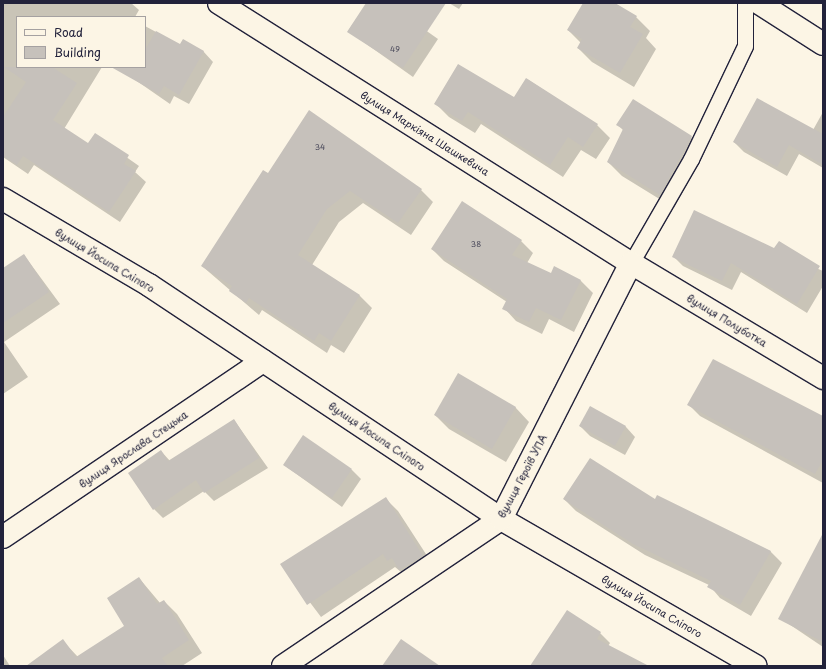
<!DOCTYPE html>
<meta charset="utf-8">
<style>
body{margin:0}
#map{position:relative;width:826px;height:669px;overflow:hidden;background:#fcf5e5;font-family:"Playpen Sans",sans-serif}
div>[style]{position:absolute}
.shadow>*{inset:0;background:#0003}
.building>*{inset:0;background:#c6c1bb}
.roads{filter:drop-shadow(1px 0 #22223b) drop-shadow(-1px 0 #22223b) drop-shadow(0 1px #22223b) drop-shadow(0 -1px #22223b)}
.lane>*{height:15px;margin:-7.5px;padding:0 7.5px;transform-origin:7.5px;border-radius:7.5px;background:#fcf5e5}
.street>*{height:22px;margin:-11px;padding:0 11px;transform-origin:11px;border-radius:11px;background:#fcf5e5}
span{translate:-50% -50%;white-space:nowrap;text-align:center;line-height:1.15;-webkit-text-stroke:4px #fcf5e5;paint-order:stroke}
.number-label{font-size:8px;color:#4b4a5b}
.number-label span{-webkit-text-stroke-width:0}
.street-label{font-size:10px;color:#22223b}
.frame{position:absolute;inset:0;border:4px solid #22223b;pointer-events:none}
.legend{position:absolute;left:16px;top:16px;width:130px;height:52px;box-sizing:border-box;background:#fcf5e5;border:1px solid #a5a1a1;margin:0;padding:5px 7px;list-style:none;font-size:12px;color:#22223b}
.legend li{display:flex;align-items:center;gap:8px;height:20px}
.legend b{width:20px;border:1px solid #a5a1a1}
</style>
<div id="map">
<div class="shadow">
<i style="clip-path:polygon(3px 3px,131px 3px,139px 10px,135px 17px,17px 17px,17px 67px,102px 67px,64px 129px,89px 145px,95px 135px,139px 166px,135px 172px,146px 182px,120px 222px,34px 165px,28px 174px,3px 157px)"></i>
<i style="clip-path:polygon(367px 3px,387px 3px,438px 39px,413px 77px,348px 31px)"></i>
<i style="clip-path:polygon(449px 3px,463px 3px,459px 9px)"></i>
<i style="clip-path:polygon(584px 3px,613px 3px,636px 17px,650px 31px,646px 38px,656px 49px,634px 87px,592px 62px,578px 48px,581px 43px,568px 30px)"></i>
<i style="clip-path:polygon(145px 26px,180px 45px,203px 51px,213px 62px,189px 104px,174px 96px,170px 104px,131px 77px,137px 67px,145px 67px)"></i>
<i style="clip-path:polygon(527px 79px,597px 125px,610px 138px,596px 159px,581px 150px,563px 177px,481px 124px,475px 133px,449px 117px,436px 104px,514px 98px)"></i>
<i style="clip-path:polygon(823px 112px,823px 168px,799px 154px,787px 176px,744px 152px,734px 142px,813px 130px)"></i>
<i style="clip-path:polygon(618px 125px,691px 137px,705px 151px,674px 208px,622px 176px,608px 162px,624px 131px)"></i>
<i style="clip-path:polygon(269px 174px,421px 190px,433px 202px,411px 235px,363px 203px,339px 222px,312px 265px,360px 296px,372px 308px,344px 353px,331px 345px,327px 353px,262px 310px,259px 315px,202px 266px)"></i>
<i style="clip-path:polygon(521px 241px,533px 253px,527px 263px,551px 275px,554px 268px,581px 281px,593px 293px,574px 332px,549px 319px,542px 334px,516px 321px,504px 308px,507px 302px,444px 261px,432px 249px)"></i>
<i style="clip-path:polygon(775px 250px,823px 271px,823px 286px,807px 313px,741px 272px,732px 290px,683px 266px,673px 256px)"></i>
<i style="clip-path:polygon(24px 255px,60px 304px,4px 342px,28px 377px,3px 394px,3px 269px)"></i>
<i style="clip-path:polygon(689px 405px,823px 417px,823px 483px,700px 416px)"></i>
<i style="clip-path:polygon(515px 407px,529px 422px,506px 462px,449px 429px,435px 415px)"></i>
<i style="clip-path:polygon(590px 407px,626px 427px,635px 437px,625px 455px,590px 436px,580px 426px)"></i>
<i style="clip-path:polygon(234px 420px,268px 468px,214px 501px,204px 491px,163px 518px,154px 509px,161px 451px,170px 461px)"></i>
<i style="clip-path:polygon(284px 465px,352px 470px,361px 479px,342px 507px)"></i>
<i style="clip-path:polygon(386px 499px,398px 511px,435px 568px,413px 582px,395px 567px,321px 617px,281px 564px)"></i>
<i style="clip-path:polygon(564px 499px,655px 500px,770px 551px,782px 563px,751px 616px,720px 598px,709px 585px,645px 555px,576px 511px)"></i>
<i style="clip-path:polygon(823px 574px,823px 647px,780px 618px)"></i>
<i style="clip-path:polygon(139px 578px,160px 603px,164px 601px,177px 614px,202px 653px,182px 666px,51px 666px,63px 641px,78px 657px,126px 626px)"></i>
<i style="clip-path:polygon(600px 633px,610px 643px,595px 666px,539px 666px)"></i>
<i style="clip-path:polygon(3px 655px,10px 666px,3px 666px)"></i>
</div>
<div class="building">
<i style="clip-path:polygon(366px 3px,446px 3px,403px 68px,347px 32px)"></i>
<i style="clip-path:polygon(583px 3px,615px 3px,637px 16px,630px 27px,643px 34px,620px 73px,577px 48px,582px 39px,567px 30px)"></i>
<i style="clip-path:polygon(156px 31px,180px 44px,183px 39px,204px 51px,179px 95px,164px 86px,159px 94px,111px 67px,145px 67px,145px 50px)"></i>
<i style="clip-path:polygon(458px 64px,514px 97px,526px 78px,598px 124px,583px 147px,568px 137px,550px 165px,468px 112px,462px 121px,434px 104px)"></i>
<i style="clip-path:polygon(4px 67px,52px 67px,77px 83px,53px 120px,88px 143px,95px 133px,129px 155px,124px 164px,136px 171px,109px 212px,23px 156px,17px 165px,3px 156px,3px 117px,26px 82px)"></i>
<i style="clip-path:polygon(757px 98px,823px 134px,823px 165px,789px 145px,777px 167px,733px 142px)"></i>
<i style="clip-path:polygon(633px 99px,692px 136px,660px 195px,607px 162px,623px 129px,616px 125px)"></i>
<i style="clip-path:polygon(309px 110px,422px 189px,398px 223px,350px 191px,327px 209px,298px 255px,360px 295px,331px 341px,319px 333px,314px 341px,249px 298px,246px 303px,229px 291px,232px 286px,201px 266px,263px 170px,268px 173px)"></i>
<i style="clip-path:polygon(462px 201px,522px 240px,512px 255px,551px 273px,554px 266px,581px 280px,561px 320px,536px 308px,529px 322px,502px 309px,507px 299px,431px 249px)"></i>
<i style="clip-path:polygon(694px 210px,774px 248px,779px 241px,820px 266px,797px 304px,731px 263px,722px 281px,672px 257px)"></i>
<i style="clip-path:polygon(24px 254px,49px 292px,3px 323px,3px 268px)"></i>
<i style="clip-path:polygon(713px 359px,823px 416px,823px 460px,815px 474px,687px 405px)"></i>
<i style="clip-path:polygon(458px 373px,516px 407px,492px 449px,434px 415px)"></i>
<i style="clip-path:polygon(590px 406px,626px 426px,615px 446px,579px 426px)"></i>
<i style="clip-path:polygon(234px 419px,259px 458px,204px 493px,196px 480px,153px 510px,128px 473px,161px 450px,168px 461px)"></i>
<i style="clip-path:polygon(303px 435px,352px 469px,332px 498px,283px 465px)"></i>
<i style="clip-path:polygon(590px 458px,655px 499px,657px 495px,771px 551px,740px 605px,707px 587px,711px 581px,633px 544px,563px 499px)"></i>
<i style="clip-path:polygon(386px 497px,423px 556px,399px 570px,392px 558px,387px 561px,383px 554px,307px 605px,280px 564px)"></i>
<i style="clip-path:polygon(823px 533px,823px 642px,778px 619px)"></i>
<i style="clip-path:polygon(139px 577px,157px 604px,164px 600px,189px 640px,162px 658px,168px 666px,26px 666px,63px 639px,76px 657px,124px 626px,107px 598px)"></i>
<i style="clip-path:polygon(567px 610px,601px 632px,597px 639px,649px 666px,530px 666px)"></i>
<i style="clip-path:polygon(401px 639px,440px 666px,382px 666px)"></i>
</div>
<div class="roads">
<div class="lane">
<i style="left:631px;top:263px;width:120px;rotate:-60deg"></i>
<i style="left:691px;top:159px;width:125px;rotate:-64.5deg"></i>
<i style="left:745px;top:46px;width:43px;rotate:-90deg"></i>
</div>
<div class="street">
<i style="left:219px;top:3px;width:487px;rotate:32.3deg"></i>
<i style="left:631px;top:263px;width:224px;rotate:30.9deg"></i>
<i style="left:759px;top:3px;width:76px;rotate:32.6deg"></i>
<i style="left:3px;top:199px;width:169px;rotate:30.5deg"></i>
<i style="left:149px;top:285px;width:423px;rotate:33.6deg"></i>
<i style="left:501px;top:519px;width:294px;rotate:30deg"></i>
<i style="left:3px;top:537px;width:314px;rotate:-34.1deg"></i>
<i style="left:283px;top:666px;width:263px;rotate:-34deg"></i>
<i style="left:501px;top:519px;width:287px;rotate:-63.1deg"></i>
</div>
</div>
<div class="number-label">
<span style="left:395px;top:50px">49</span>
<span style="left:320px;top:148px">34</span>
<span style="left:476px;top:245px">38</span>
</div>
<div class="street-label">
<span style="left:425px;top:133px;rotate:32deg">вулиця Маркіяна Шашкевича</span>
<span style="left:105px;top:260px;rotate:31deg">вулиця Йосипа Сліпого</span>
<span style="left:727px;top:320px;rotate:31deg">вулиця Полуботка</span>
<span style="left:377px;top:436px;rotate:34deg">вулиця Йосипа Сліпого</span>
<span style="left:133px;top:449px;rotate:-34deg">вулиця Ярослава Стецька</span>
<span style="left:522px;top:476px;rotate:-62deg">вулиця Героїв УПА</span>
<span style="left:652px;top:606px;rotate:30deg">вулиця Йосипа Сліпого</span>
</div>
<div class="frame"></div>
<ul class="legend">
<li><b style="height:5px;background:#fcf5e5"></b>Road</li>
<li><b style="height:11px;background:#c6c1bb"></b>Building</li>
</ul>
</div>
